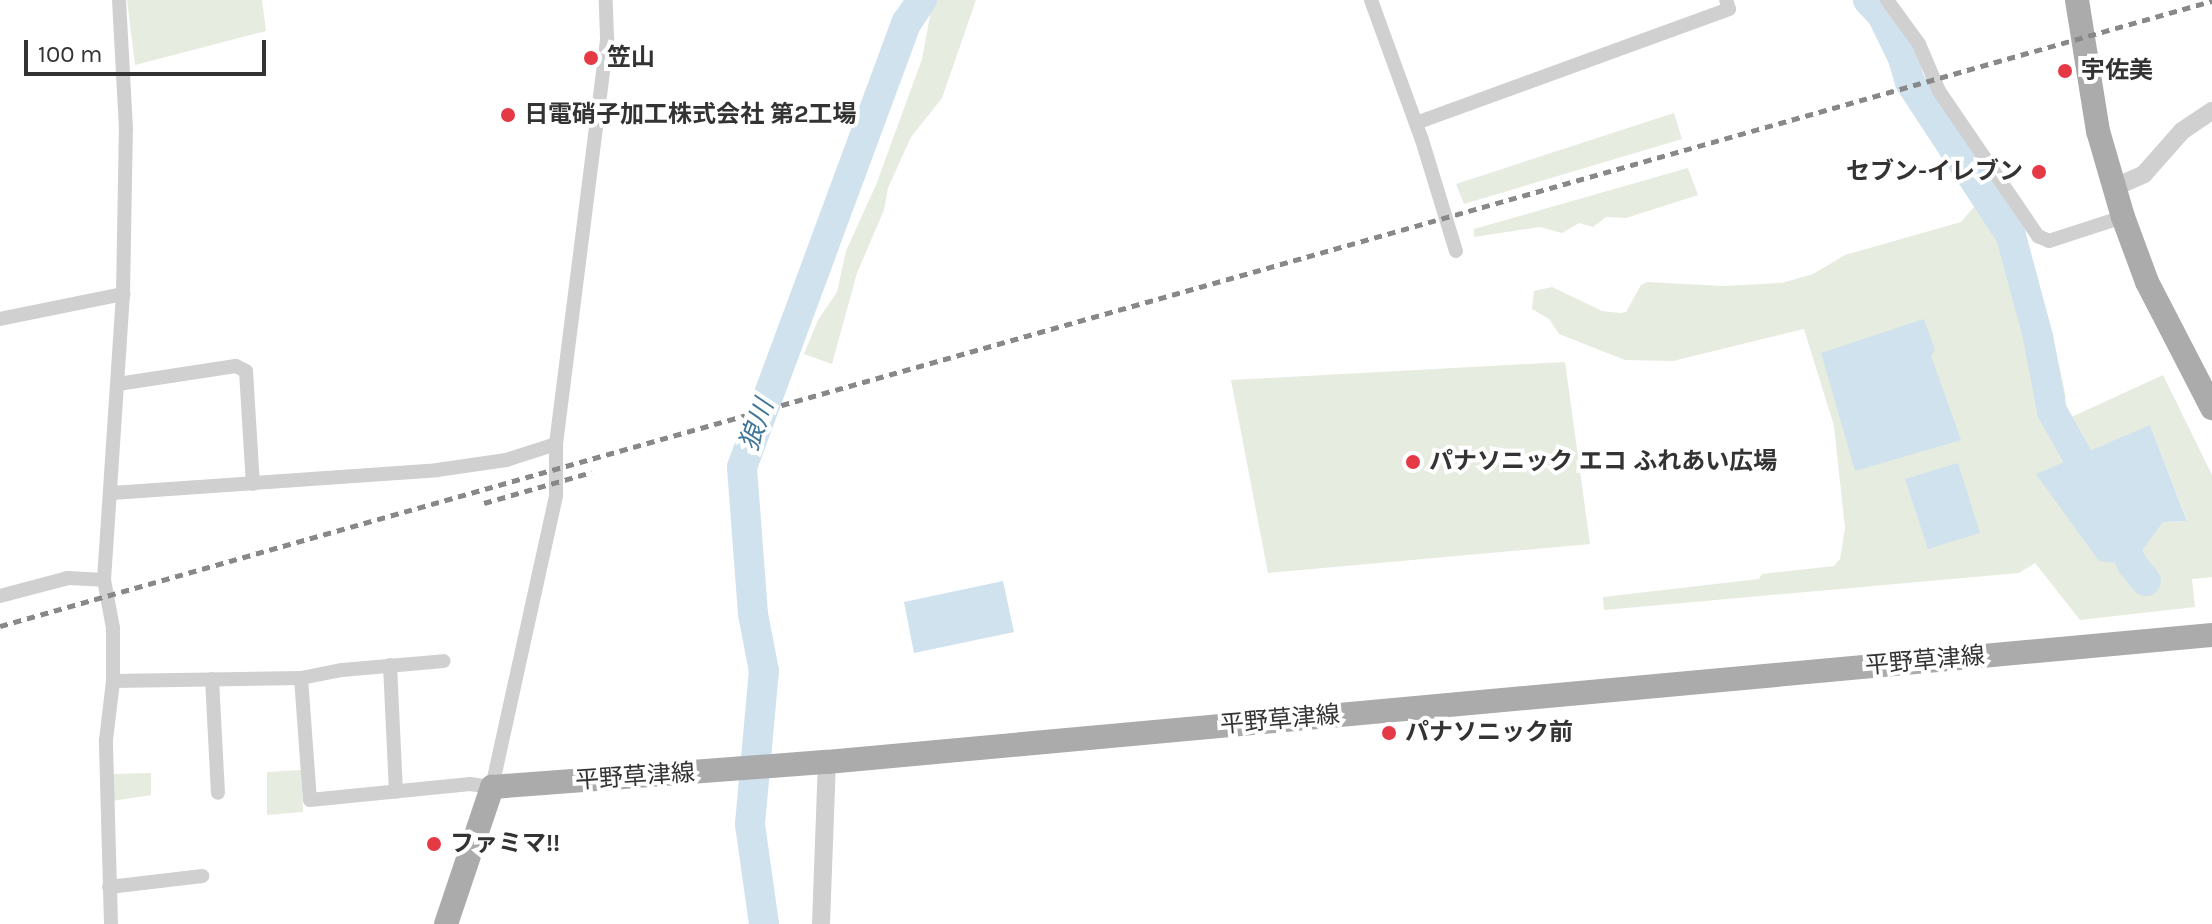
<!DOCTYPE html>
<meta charset="utf-8">
<style>
body{margin:0}
#map{position:relative;width:2212px;height:924px;overflow:hidden;background:#fff;font-family:Karla,"Noto Sans JP",sans-serif}
div>[style]{position:absolute}
.green>*{inset:0;background:#e6ecdf}
.water>*{inset:0;background:#cfe2ee}
.river>*{height:30px;margin:-15px;padding:0 15px;transform-origin:15px;border-radius:15px;background:#cfe2ee}
.minor>*{height:14px;margin:-7px;padding:0 7px;transform-origin:7px;border-radius:7px;background:#d0d0d0}
.tertiary>*{height:18px;margin:-9px;padding:0 9px;transform-origin:9px;border-radius:9px;background:#d0d0d0}
.primary>*{height:24px;margin:-12px;padding:0 12px;transform-origin:12px;border-radius:12px;background:#ababab}
.rail>*{height:5px;margin-top:-2.5px;transform-origin:0;background:repeating-linear-gradient(90deg,#888 0 8px,transparent 0 14px)}
.dots>*{width:22px;height:22px;translate:-50% -50%;box-sizing:border-box;border:4px solid #fff;border-radius:50%}
span{translate:-50% -50%;white-space:nowrap;text-align:center;line-height:1.15;-webkit-text-stroke:8px #fff;paint-order:stroke}
.poi-label{font-size:24px;color:#333;font-weight:700}
.left{translate:0 -50%;text-align:left}
.right{translate:-100% -50%;text-align:right}
.street-label{font-size:24px;color:#333}
.water-label{font-size:26px;color:#3f7597;font-style:italic}
.scale{position:absolute;left:24px;top:40px;width:242px;height:36px;box-sizing:border-box;border:4px solid #333;border-top:0;padding-left:10px;font-size:24px;line-height:28px;white-space:nowrap;color:#333;-webkit-text-stroke:6px #fff;paint-order:stroke}
</style>
<div id="map">
<div class="green">
<i style="clip-path:polygon(127px 0,262px 0,266px 31px,135px 65px)"></i>
<i style="clip-path:polygon(933px 0,976px 0,942px 98px,911px 137px,888px 188px,884px 210px,857px 273px,832px 364px,804px 354px,818px 320px,837px 292px,846px 251px,876px 185px,922px 59px)"></i>
<i style="clip-path:polygon(1674px 113px,1682px 139px,1464px 204px,1456px 184px)"></i>
<i style="clip-path:polygon(1688px 168px,1698px 195px,1626px 218px,1606px 217px,1593px 227px,1579px 223px,1562px 233px,1540px 227px,1474px 237px,1474px 229px)"></i>
<i style="clip-path:polygon(evenodd,1985px 206px,2001px 229px,2034px 341px,2053px 336px,2066px 398px,2056px 405px,2065px 420px,2163px 375px,2212px 475px,2212px 577px,2192px 579px,2195px 607px,2080px 620px,2035px 563px,2019px 573px,1604px 610px,1603px 597px,1759px 579px,1762px 574px,1834px 566px,1840px 559px,1845px 528px,1834px 426px,1804px 329px,1673px 361px,1625px 360px,1559px 334px,1549px 319px,1532px 309px,1534px 291px,1552px 287px,1602px 311px,1620px 313px,1626px 312px,1641px 285px,1647px 282px,1722px 286px,1782px 283px,1813px 274px,1845px 255px,1961px 222px,1974px 207px,1985px 206px,2150px 425px,2187px 520px,2187px 521px,2163px 522px,2150px 425px)"></i>
<i style="clip-path:polygon(1565px 362px,1590px 544px,1268px 573px,1231px 380px)"></i>
<i style="clip-path:polygon(301px 770px,303px 812px,267px 815px,267px 772px)"></i>
<i style="clip-path:polygon(151px 773px,151px 795px,112px 801px,112px 774px)"></i>
</div>
<div class="water">
<i style="clip-path:polygon(1924px 319px,1935px 350px,1931px 356px,1961px 440px,1855px 471px,1821px 353px)"></i>
<i style="clip-path:polygon(2150px 425px,2187px 521px,2163px 522px,2132px 564px,2099px 561px,2036px 474px)"></i>
<i style="clip-path:polygon(1958px 463px,1980px 533px,1928px 549px,1905px 479px)"></i>
<i style="clip-path:polygon(1003px 581px,1014px 632px,914px 653px,904px 602px)"></i>
</div>
<div class="river">
<i style="left:1868px;top:0;width:21px;rotate:47deg"></i>
<i style="left:1882px;top:15px;width:48px;rotate:64deg"></i>
<i style="left:1903px;top:58px;width:25px;rotate:74deg"></i>
<i style="left:1910px;top:82px;width:184px;rotate:56.7deg"></i>
<i style="left:2011px;top:236px;width:105px;rotate:75deg"></i>
<i style="left:2038px;top:337px;width:75px;rotate:79.3deg"></i>
<i style="left:2052px;top:411px;width:119px;rotate:60.9deg"></i>
<i style="left:2110px;top:515px;width:54px;rotate:65.8deg"></i>
<i style="left:2132px;top:564px;width:22px;rotate:51deg"></i>
<i style="left:764px;top:924px;width:101px;rotate:-98deg"></i>
<i style="left:750px;top:824px;width:154px;rotate:-84.8deg"></i>
<i style="left:764px;top:671px;width:58px;rotate:-100.9deg"></i>
<i style="left:753px;top:614px;width:147px;rotate:-94.3deg"></i>
<i style="left:742px;top:467px;width:475px;rotate:-69.7deg"></i>
<i style="left:907px;top:22px;width:27px;rotate:-56deg"></i>
</div>
<div class="minor">
<i style="left:1371px;top:0;width:149px;rotate:70deg"></i>
<i style="left:1422px;top:140px;width:116px;rotate:73deg"></i>
<i style="left:1887px;top:0;width:54px;rotate:54deg"></i>
<i style="left:1919px;top:44px;width:51px;rotate:66.9deg"></i>
<i style="left:1939px;top:91px;width:176px;rotate:55.7deg"></i>
<i style="left:2038px;top:236px;width:12px;rotate:24deg"></i>
<i style="left:2049px;top:241px;width:78px;rotate:-18deg"></i>
<i style="left:1416px;top:123px;width:333px;rotate:-20deg"></i>
<i style="left:1729px;top:9px;width:9px;rotate:-108deg"></i>
<i style="left:0;top:319px;width:126px;rotate:-11.5deg"></i>
<i style="left:118px;top:384px;width:119px;rotate:-8.7deg"></i>
<i style="left:236px;top:366px;width:11px;rotate:27deg"></i>
<i style="left:246px;top:371px;width:113px;rotate:86.5deg"></i>
<i style="left:112px;top:493px;width:326px;rotate:-4deg"></i>
<i style="left:437px;top:470px;width:70px;rotate:-8.2deg"></i>
<i style="left:506px;top:460px;width:52px;rotate:-17.7deg"></i>
<i style="left:0;top:596px;width:70px;rotate:-14.8deg"></i>
<i style="left:68px;top:578px;width:36px;rotate:3deg"></i>
<i style="left:390px;top:665px;width:127px;rotate:87.3deg"></i>
<i style="left:301px;top:678px;width:122px;rotate:85.8deg"></i>
<i style="left:310px;top:800px;width:161px;rotate:-5.7deg"></i>
<i style="left:470px;top:784px;width:22px;rotate:8deg"></i>
<i style="left:492px;top:787px;width:299px;rotate:-77.6deg"></i>
<i style="left:556px;top:495px;width:51px;rotate:-90deg"></i>
<i style="left:556px;top:444px;width:409px;rotate:-82.8deg"></i>
<i style="left:607px;top:38px;width:38px;rotate:-92deg"></i>
<i style="left:212px;top:679px;width:114px;rotate:87deg"></i>
<i style="left:113px;top:681px;width:188px;rotate:-0.9deg"></i>
<i style="left:301px;top:678px;width:42px;rotate:-11deg"></i>
<i style="left:342px;top:670px;width:102px;rotate:-5deg"></i>
<i style="left:109px;top:887px;width:94px;rotate:-6.7deg"></i>
<i style="left:111px;top:924px;width:184px;rotate:-91.6deg"></i>
<i style="left:106px;top:740px;width:59px;rotate:-83.2deg"></i>
<i style="left:113px;top:681px;width:53px;rotate:-90deg"></i>
<i style="left:113px;top:628px;width:49px;rotate:-100.6deg"></i>
<i style="left:104px;top:580px;width:287px;rotate:-86.2deg"></i>
<i style="left:123px;top:294px;width:165px;rotate:-89deg"></i>
<i style="left:126px;top:129px;width:129px;rotate:-93.1deg"></i>
</div>
<div class="tertiary">
<i style="left:2113px;top:188px;width:34px;rotate:-24deg"></i>
<i style="left:2144px;top:174px;width:57px;rotate:-48.5deg"></i>
<i style="left:2182px;top:131px;width:36px;rotate:-34deg"></i>
<i style="left:821px;top:924px;width:162px;rotate:-87.9deg"></i>
</div>
<div class="primary">
<i style="left:2077px;top:0;width:133px;rotate:80.9deg"></i>
<i style="left:2098px;top:131px;width:90px;rotate:73.8deg"></i>
<i style="left:2123px;top:217px;width:69px;rotate:69.7deg"></i>
<i style="left:2147px;top:282px;width:142px;rotate:62.7deg"></i>
<i style="left:446px;top:924px;width:145px;rotate:-71.4deg"></i>
<i style="left:492px;top:787px;width:336px;rotate:-4.3deg"></i>
<i style="left:827px;top:762px;width:1391px;rotate:-5.24deg"></i>
</div>
<div class="rail">
<i style="left:484px;top:503px;width:112px;rotate:-16deg"></i>
<i style="left:0;top:626px;width:2299px;rotate:-15.78deg"></i>
</div>
<div class="dots">
<i style="left:591px;top:58px;background:#e63946"></i>
<i style="left:2065px;top:71px;background:#e63946"></i>
<i style="left:508px;top:115px;background:#e63946"></i>
<i style="left:2039px;top:172px;background:#e63946"></i>
<i style="left:1413px;top:462px;background:#e63946"></i>
<i style="left:1389px;top:733px;background:#e63946"></i>
<i style="left:434px;top:844px;background:#e63946"></i>
</div>
<div class="poi-label">
<span class="left" style="left:607px;top:58px">笠山</span>
<span class="left" style="left:2081px;top:71px">宇佐美</span>
<span class="left" style="left:524px;top:115px">日電硝子加工株式会社 第2工場</span>
<span class="right" style="left:2023px;top:172px">セブン-イレブン</span>
<span class="left" style="left:1429px;top:462px">パナソニック エコ ふれあい広場</span>
<span class="left" style="left:1405px;top:733px">パナソニック前</span>
<span class="left" style="left:450px;top:844px">ファミマ!!</span>
</div>
<div class="street-label">
<span style="left:1925px;top:661px;rotate:-5deg">平野草津線</span>
<span style="left:1280px;top:720px;rotate:-5deg">平野草津線</span>
<span style="left:635px;top:777px;rotate:-4deg">平野草津線</span>
</div>
<div class="water-label">
<span style="left:757px;top:425px;rotate:-70deg">狼川</span>
</div>
<div class="scale">100 m</div>
</div>
